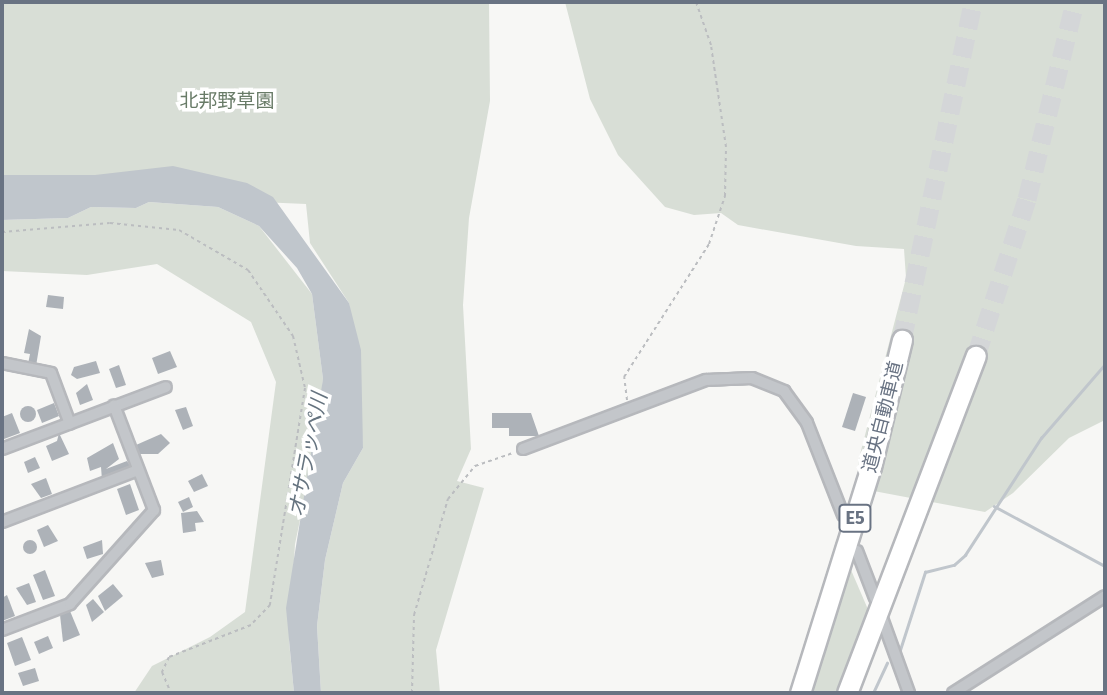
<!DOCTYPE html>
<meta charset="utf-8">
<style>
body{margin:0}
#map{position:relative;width:1107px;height:695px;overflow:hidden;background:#f7f7f5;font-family:"Fira Sans","Noto Sans JP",sans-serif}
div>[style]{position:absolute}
.green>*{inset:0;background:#d8ded6}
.water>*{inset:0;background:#c0c6cc}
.stream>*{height:2.5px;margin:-1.25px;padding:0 1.25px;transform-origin:1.25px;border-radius:1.25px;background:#c0c6cc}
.building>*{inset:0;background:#adb2b8}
.round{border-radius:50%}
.motorway-tunnel>*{height:19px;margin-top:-9.5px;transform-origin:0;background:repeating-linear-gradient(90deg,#d4d6d8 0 19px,transparent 0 29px)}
.path>*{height:2px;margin-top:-1px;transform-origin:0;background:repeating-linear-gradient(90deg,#bbbdc0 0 3.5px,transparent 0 7px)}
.roads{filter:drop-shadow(2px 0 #b6b8bc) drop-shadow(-2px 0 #b6b8bc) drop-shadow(0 2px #b6b8bc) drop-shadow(0 -2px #b6b8bc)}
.minor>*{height:10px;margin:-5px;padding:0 5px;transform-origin:5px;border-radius:5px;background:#c3c6ca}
.motorway>*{height:19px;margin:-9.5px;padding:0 9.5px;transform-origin:9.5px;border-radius:9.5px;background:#fff}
span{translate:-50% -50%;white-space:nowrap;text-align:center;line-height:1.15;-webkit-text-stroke:7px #fff;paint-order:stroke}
.shield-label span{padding:2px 5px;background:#fff;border:2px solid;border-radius:5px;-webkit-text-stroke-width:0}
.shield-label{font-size:18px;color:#697383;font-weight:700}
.park-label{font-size:19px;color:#687b67}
.street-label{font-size:19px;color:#697383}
.water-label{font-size:21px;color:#65737f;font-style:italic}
.frame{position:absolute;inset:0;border:4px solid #697383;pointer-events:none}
</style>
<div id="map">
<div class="green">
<i style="clip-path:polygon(2px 2px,489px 2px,490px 101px,469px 218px,463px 305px,471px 449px,457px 481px,484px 488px,436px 650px,440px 693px,321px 693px,317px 626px,325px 560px,343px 483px,363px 448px,349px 303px,310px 243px,306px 204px,2px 191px)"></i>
<i style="clip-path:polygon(565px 2px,1105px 2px,1105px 420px,1069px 438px,1013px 493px,985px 512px,863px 489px,858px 462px,906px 278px,904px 249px,856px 246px,738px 225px,721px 213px,694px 215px,665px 207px,618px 155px,590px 99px)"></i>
<i style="clip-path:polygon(149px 202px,218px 207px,259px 226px,312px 294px,323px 379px,319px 429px,295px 544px,289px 641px,294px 693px,134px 693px,152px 666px,210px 637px,245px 612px,276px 382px,251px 322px,157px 264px,87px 275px,2px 271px,2px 220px,68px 218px,91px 207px,136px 208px)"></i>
<i style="clip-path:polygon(851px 570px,870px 614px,840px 693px,811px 693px)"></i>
</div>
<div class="water">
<i style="clip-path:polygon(173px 166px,247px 183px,273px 197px,349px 303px,361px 350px,363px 448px,343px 483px,325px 560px,317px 626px,321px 693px,294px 693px,286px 608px,323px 379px,312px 294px,297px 268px,259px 226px,218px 207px,149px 202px,136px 208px,91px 207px,68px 218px,2px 220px,2px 175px,95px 175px)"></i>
</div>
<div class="stream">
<i style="left:994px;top:506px;width:126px;rotate:28.4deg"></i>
<i style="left:900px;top:650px;width:82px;rotate:-72.2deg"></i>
<i style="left:925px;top:572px;width:30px;rotate:-14deg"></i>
<i style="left:954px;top:565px;width:15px;rotate:-42deg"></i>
<i style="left:965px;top:555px;width:140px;rotate:-57deg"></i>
<i style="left:1041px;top:438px;width:98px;rotate:-49.1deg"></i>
<i style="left:873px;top:693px;width:33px;rotate:-65deg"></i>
</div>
<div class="building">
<i style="clip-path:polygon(48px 295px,64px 297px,63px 309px,46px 307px)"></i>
<i style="clip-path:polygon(29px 329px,41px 336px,36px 366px,28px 364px,30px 354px,24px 353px)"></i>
<i style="clip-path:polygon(170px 351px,177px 367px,158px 374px,152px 358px)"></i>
<i style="clip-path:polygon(96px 361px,100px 373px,77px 379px,71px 375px,74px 367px)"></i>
<i style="clip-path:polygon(119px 365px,126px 385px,116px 388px,109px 369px)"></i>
<i style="clip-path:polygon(87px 384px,93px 400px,80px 405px,76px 393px)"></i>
<i style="clip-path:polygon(853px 393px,866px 397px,855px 431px,842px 427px)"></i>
<i style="clip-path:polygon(54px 403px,59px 416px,42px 423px,37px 410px)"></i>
<i class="round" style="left:20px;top:406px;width:16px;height:16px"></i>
<i style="clip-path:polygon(186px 407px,193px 426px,183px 430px,175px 410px)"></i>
<i style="clip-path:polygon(12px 413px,20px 433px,4px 439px,2px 417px)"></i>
<i style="clip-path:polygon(492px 413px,531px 413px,539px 436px,509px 436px,509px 428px,492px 428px)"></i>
<i style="clip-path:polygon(59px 433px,69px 454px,52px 461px,46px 446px,57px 441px)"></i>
<i style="clip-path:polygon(161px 434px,170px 443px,158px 454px,138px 454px,136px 445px)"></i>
<i style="clip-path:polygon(113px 443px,119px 459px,106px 469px,127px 461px,130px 466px,102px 480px,101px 467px,90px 471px,87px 458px)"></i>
<i style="clip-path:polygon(35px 457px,40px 468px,28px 473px,24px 462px)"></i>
<i style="clip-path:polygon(202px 474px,208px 486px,194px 492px,188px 481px)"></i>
<i style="clip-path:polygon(46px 478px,52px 494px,41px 498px,31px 484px)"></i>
<i style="clip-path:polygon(130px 484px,139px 510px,126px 515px,117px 489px)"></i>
<i style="clip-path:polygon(189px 497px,193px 507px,183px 512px,178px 502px)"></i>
<i style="clip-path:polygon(197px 511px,204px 522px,195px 523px,196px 531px,183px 533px,181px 513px)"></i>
<i style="clip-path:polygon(48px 525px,58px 541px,44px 547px,37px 530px)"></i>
<i class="round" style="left:23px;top:540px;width:14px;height:14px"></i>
<i style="clip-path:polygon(102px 540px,103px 554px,87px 559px,83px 547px)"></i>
<i style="clip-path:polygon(161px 560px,164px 575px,152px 578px,145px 563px)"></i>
<i style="clip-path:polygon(45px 570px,55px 596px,43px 600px,33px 575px)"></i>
<i style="clip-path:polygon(29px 583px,36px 602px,27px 605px,16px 588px)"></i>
<i style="clip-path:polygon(113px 584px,123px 596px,105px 611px,98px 596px)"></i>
<i style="clip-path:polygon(7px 595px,15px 616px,2px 621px,2px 598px)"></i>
<i style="clip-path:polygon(93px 599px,104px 612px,92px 622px,86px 605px)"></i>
<i style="clip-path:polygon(70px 611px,80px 635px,63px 642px,60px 615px)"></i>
<i style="clip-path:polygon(48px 636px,53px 648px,39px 654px,34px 642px)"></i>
<i style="clip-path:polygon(22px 637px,31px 660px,15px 666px,7px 643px)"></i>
<i style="clip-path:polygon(35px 668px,39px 681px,23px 686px,18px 673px)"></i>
</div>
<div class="motorway-tunnel">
<i style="left:902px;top:340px;width:345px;rotate:-78.1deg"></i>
<i style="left:976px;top:356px;width:165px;rotate:-72deg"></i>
<i style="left:1027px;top:199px;width:203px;rotate:-76.3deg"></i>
</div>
<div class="path">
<i style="left:2px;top:232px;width:108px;rotate:-4.8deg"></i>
<i style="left:110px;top:223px;width:69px;rotate:5.8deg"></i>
<i style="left:179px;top:230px;width:80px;rotate:30.1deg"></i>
<i style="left:248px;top:270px;width:80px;rotate:55.7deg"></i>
<i style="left:293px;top:336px;width:53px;rotate:77deg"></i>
<i style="left:305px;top:388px;width:220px;rotate:99.2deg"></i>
<i style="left:270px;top:605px;width:28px;rotate:134deg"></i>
<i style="left:251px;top:625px;width:88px;rotate:158.7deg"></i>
<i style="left:169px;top:657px;width:17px;rotate:115deg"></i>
<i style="left:162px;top:672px;width:23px;rotate:67deg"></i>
<i style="left:627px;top:400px;width:23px;rotate:-97deg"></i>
<i style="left:624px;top:377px;width:158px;rotate:-57.4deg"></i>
<i style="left:709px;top:244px;width:51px;rotate:-71.6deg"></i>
<i style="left:725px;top:196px;width:49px;rotate:-88.8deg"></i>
<i style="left:726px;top:147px;width:103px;rotate:-98.4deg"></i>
<i style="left:711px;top:45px;width:46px;rotate:-109.2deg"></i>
<i style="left:412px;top:693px;width:78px;rotate:-88.5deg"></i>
<i style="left:414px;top:615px;width:121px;rotate:-73.7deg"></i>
<i style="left:448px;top:499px;width:43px;rotate:-50.7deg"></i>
<i style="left:475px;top:466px;width:39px;rotate:-19deg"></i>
</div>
<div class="roads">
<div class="minor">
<i style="left:2px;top:363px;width:50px;rotate:11.5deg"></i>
<i style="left:51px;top:373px;width:54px;rotate:69.6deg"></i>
<i style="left:2px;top:449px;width:175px;rotate:-20.7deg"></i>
<i style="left:523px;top:449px;width:196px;rotate:-20.7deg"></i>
<i style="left:706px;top:380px;width:46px;rotate:-2.5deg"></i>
<i style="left:752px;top:378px;width:35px;rotate:22deg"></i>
<i style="left:784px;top:391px;width:39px;rotate:54deg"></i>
<i style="left:807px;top:423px;width:99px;rotate:68.6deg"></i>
<i style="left:2px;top:522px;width:146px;rotate:-20.9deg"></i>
<i style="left:857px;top:551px;width:50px;rotate:69deg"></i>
<i style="left:883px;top:621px;width:77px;rotate:70.1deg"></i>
<i style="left:2px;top:630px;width:73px;rotate:-20.9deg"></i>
<i style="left:70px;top:604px;width:126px;rotate:-48.2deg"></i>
<i style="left:154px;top:510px;width:112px;rotate:-110.9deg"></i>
<i style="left:953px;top:693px;width:180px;rotate:-32.5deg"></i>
</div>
<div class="motorway">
<i style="left:800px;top:693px;width:237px;rotate:-72.6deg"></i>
<i style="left:871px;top:467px;width:131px;rotate:-76.3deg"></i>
<i style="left:847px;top:693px;width:361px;rotate:-69.1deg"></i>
</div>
</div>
<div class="shield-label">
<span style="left:855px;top:518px">E5</span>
</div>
<div class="park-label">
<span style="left:227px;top:101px">北邦野草園</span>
</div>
<div class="street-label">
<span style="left:883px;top:417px;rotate:-76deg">道央自動車道</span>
</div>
<div class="water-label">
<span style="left:308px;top:455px;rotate:-79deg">オサラッペ川</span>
</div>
<div class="frame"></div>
</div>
